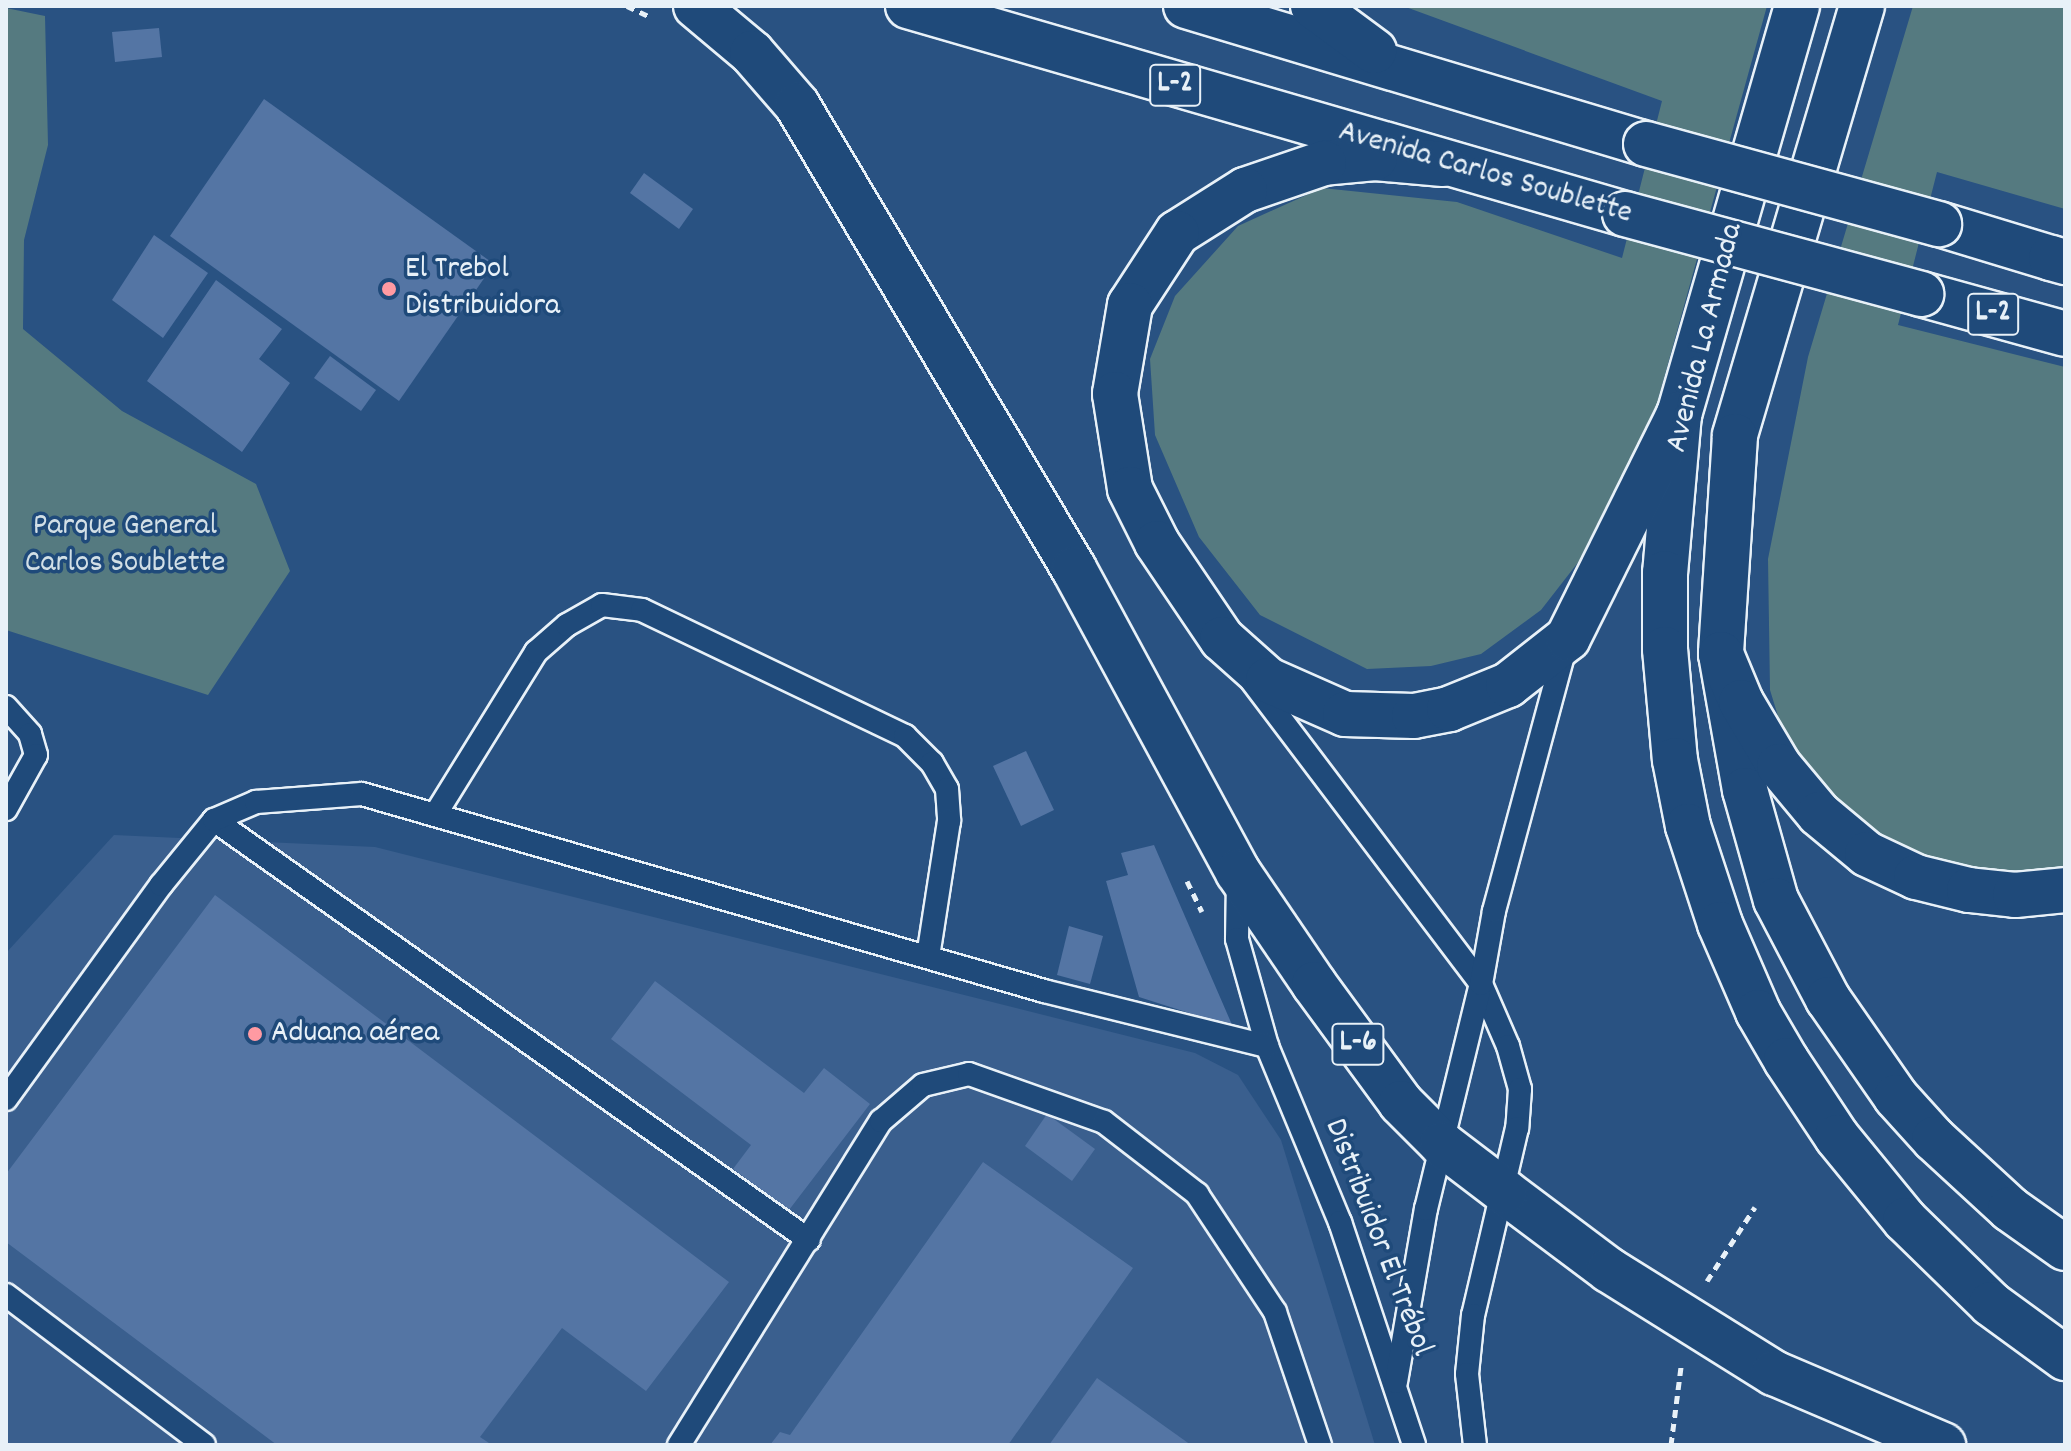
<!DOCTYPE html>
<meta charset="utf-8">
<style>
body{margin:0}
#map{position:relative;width:2071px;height:1451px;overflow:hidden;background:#295282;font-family:Dekko,sans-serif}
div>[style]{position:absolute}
.built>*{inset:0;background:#3a5f8e}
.green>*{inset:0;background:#557a80}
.building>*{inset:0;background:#5475a4}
.path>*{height:5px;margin-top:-2.5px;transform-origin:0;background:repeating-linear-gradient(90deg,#e8f1f8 0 8px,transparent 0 14px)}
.roads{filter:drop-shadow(2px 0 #e8f1f8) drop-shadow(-2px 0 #e8f1f8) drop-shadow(0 2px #e8f1f8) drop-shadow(0 -2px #e8f1f8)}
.lane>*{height:22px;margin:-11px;padding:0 11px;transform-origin:11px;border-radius:11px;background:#1f4a7a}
.secondary>*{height:44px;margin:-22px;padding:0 22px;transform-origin:22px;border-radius:22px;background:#1f4a7a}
.primary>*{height:44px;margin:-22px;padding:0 22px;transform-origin:22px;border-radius:22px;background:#1f4a7a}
.highway>*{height:44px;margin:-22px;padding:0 22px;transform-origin:22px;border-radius:22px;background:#1f4a7a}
.bridges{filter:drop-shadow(2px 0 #e8f1f8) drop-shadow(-2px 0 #e8f1f8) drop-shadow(0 2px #e8f1f8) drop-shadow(0 -2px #e8f1f8)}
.primary-bridge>*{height:44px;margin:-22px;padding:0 22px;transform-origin:22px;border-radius:22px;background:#1f4a7a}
.dots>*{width:22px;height:22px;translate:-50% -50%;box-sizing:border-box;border:4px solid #1f4a7a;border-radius:50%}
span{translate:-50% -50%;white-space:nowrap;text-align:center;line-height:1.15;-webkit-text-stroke:7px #1f4a7a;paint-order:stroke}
.shield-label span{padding:2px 6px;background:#1f4a7a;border:2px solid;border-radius:6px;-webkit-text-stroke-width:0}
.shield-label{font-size:30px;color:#e8f1f8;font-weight:700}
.street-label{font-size:32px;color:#e8f1f8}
.poi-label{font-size:32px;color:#e8f1f8}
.left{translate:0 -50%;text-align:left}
.park-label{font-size:32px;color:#d2dfe6}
.frame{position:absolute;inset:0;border:8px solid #e8f1f8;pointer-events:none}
</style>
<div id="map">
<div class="built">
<i style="clip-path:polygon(114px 835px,375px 847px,1195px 1053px,1238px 1075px,1281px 1140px,1375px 1445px,6px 1445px,6px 953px)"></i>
</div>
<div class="green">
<i style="clip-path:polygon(1403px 6px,1767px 6px,1656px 407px,1604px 529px,1541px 610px,1481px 654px,1431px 666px,1367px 669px,1260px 615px,1199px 537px,1155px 435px,1150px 359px,1175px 296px,1238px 226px,1322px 188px,1457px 202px,1622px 258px,1662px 101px)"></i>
<i style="clip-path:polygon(1913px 6px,2065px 6px,2065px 209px,1937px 172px,1898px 325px,2065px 367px,2065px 868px,2045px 876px,1963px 878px,1859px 839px,1794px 768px,1770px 690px,1768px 559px,1808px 357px)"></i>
<i style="clip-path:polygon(6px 8px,45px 16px,48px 145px,24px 240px,23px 329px,122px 411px,256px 484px,290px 571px,208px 695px,6px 630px)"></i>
</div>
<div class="building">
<i style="clip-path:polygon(159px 28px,162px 57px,115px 62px,112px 32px)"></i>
<i style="clip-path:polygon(264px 99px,494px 264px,399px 401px,170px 236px)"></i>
<i style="clip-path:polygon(644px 173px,693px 209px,679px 229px,630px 193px)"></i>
<i style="clip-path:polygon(154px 235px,208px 273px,163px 338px,112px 300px)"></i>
<i style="clip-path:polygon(216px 280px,282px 329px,259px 359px,290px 383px,242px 452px,147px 381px)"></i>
<i style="clip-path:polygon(330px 356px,376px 390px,361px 411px,314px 378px)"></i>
<i style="clip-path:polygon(1026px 751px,1054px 810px,1021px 826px,993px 766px)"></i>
<i style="clip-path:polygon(1154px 845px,1233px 1027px,1139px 997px,1106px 881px,1128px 875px,1121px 853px)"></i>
<i style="clip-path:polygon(215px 895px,729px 1282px,646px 1391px,562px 1328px,480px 1437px,492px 1445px,277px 1445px,6px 1242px,6px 1174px)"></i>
<i style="clip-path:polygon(1069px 926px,1103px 936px,1090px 984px,1057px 975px)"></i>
<i style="clip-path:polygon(655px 981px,804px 1093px,824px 1068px,870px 1104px,789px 1210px,733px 1169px,751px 1145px,611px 1039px)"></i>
<i style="clip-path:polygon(1047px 1114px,1095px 1149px,1072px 1181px,1025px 1146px)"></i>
<i style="clip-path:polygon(983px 1162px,1133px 1268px,1008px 1445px,770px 1445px,780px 1432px,790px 1435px)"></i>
<i style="clip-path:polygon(1097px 1378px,1191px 1445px,1049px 1445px)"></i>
</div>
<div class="path">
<i style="left:627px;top:6px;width:26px;rotate:25deg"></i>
<i style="left:1187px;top:881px;width:34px;rotate:64deg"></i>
<i style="left:1707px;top:1281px;width:88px;rotate:-57deg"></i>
<i style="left:1671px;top:1445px;width:79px;rotate:-82.7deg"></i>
</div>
<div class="roads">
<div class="lane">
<i style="left:1252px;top:681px;width:380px;rotate:52.9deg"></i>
<i style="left:1481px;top:984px;width:68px;rotate:66.5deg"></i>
<i style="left:1508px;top:1046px;width:45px;rotate:74.4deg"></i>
<i style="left:1520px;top:1089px;width:39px;rotate:94deg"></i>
<i style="left:1517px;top:1128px;width:192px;rotate:103.2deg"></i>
<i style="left:1473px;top:1315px;width:59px;rotate:95.8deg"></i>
<i style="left:1467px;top:1374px;width:71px;rotate:83.6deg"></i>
<i style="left:6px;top:707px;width:36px;rotate:48deg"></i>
<i style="left:30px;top:734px;width:22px;rotate:74deg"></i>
<i style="left:36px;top:755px;width:62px;rotate:119.1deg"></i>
<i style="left:435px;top:815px;width:192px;rotate:-58.2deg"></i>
<i style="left:536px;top:652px;width:41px;rotate:-41.1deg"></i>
<i style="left:567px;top:625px;width:40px;rotate:-29.7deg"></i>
<i style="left:602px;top:605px;width:40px;rotate:7.1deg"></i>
<i style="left:642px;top:610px;width:292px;rotate:25.6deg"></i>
<i style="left:905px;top:736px;width:38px;rotate:45deg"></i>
<i style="left:932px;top:763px;width:30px;rotate:60deg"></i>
<i style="left:947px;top:789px;width:32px;rotate:86deg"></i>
<i style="left:949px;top:821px;width:137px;rotate:98.8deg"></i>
<i style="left:214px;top:820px;width:728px;rotate:35.22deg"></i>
<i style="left:1238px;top:881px;width:58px;rotate:91deg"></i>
<i style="left:1237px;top:939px;width:111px;rotate:74.3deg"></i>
<i style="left:1267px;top:1046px;width:191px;rotate:67.5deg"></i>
<i style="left:1340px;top:1222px;width:235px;rotate:71.6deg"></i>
<i style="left:6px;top:1099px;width:264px;rotate:-54.1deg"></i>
<i style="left:161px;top:885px;width:84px;rotate:-50.8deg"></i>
<i style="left:214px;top:820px;width:46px;rotate:-23.2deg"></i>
<i style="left:256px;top:802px;width:106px;rotate:-4.3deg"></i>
<i style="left:362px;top:794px;width:710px;rotate:16.11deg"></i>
<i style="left:1044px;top:991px;width:230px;rotate:13.9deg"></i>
<i style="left:6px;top:1295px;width:248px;rotate:37.1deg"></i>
<i style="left:1396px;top:1382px;width:176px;rotate:-80.2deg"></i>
<i style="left:1426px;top:1209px;width:232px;rotate:-76.3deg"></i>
<i style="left:1481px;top:984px;width:74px;rotate:-79.9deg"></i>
<i style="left:1494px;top:911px;width:273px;rotate:-74.9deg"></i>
<i style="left:679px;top:1445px;width:382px;rotate:-58.1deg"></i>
<i style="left:881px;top:1121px;width:55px;rotate:-40.6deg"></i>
<i style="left:923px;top:1085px;width:47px;rotate:-13.4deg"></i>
<i style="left:969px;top:1074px;width:143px;rotate:19.6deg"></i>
<i style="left:1104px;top:1122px;width:118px;rotate:37.7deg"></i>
<i style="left:1197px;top:1194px;width:141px;rotate:56.5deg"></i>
<i style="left:1275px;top:1312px;width:140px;rotate:71.3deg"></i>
</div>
<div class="secondary">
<i style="left:1797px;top:6px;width:425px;rotate:106.1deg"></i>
<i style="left:1679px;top:414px;width:160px;rotate:95deg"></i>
<i style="left:1665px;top:573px;width:76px;rotate:90deg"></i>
<i style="left:1665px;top:649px;width:111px;rotate:84.9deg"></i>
<i style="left:1675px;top:760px;width:67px;rotate:78.9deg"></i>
<i style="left:1688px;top:826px;width:103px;rotate:71.9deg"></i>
<i style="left:1720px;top:924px;width:96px;rotate:66.6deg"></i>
<i style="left:1758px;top:1012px;width:56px;rotate:59.7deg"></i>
<i style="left:1786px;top:1060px;width:92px;rotate:56.5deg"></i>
<i style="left:1837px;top:1137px;width:107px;rotate:50.7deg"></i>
<i style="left:1905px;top:1220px;width:120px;rotate:44.3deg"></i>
<i style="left:1991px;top:1304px;width:92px;rotate:36.1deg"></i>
<i style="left:1862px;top:6px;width:448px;rotate:106.5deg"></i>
<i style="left:1735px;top:436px;width:218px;rotate:93.7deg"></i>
<i style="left:1721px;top:654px;width:138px;rotate:80deg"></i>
<i style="left:1745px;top:790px;width:114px;rotate:74.3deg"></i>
<i style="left:1776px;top:900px;width:112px;rotate:62.3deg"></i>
<i style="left:1828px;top:999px;width:119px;rotate:55.2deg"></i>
<i style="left:1896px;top:1097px;width:57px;rotate:47.9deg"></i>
<i style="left:1934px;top:1139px;width:103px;rotate:42.6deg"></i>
<i style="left:2010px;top:1209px;width:67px;rotate:35.3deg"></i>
<i style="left:1505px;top:1192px;width:130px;rotate:36.9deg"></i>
<i style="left:1609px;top:1270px;width:195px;rotate:32deg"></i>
<i style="left:1774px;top:1373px;width:184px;rotate:23.1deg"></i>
</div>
<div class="primary">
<i style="left:696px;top:6px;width:73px;rotate:40deg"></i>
<i style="left:752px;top:53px;width:69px;rotate:49.1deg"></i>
<i style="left:797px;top:105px;width:540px;rotate:59.16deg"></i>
<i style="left:1074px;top:569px;width:345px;rotate:61.6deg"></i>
<i style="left:1238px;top:872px;width:135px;rotate:55.8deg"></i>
<i style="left:1314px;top:984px;width:147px;rotate:53.8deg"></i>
<i style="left:1401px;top:1103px;width:58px;rotate:45deg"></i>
<i style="left:1442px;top:1144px;width:79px;rotate:37.3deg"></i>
<i style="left:908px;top:6px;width:747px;rotate:16.18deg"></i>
<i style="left:1186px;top:6px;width:480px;rotate:16.7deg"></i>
<i style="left:1313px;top:6px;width:76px;rotate:36.4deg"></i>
<i style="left:1443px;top:164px;width:68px;rotate:-175deg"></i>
<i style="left:1375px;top:158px;width:51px;rotate:174.4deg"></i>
<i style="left:1324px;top:163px;width:83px;rotate:161.1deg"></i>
<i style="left:1245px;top:190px;width:80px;rotate:147.7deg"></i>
<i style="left:1177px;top:233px;width:86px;rotate:123.1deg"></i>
<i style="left:1130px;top:305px;width:90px;rotate:99.6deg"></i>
<i style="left:1115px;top:394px;width:96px;rotate:81deg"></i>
<i style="left:1130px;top:489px;width:60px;rotate:63.4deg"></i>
<i style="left:1157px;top:543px;width:116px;rotate:55.9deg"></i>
<i style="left:1222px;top:639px;width:62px;rotate:41.7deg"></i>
<i style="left:1268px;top:680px;width:84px;rotate:23.8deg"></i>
<i style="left:1345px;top:714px;width:69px;rotate:1.7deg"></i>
<i style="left:1414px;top:716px;width:36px;rotate:-11deg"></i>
<i style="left:1449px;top:709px;width:64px;rotate:-22.1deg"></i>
<i style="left:1508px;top:685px;width:76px;rotate:-38.1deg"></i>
<i style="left:1568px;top:638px;width:250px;rotate:-63.6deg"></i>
<i style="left:1939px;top:224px;width:117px;rotate:16.9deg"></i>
<i style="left:1921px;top:294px;width:149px;rotate:15.5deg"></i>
</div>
<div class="highway">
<i style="left:2051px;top:258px;width:15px;rotate:16deg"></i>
<i style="left:1721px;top:654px;width:52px;rotate:67.4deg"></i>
<i style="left:1741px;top:702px;width:74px;rotate:59.3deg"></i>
<i style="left:1779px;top:766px;width:62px;rotate:50.2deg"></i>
<i style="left:1819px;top:814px;width:62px;rotate:39.8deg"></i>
<i style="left:1867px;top:854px;width:54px;rotate:25.1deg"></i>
<i style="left:1916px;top:877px;width:55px;rotate:13.8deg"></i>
<i style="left:1969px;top:890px;width:46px;rotate:6.2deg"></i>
<i style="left:2015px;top:895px;width:50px;rotate:-5.7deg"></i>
</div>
</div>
<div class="bridges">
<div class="primary-bridge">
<i style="left:1646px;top:144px;width:304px;rotate:15.3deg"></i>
<i style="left:1625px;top:214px;width:307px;rotate:15.1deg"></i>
</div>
</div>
<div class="dots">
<i style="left:389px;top:289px;background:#ff9aa2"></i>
<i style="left:255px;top:1034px;background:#ff9aa2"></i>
</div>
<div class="shield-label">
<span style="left:1175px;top:85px">L-2</span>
<span style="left:1993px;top:314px">L-2</span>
<span style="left:1358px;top:1044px">L-6</span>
</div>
<div class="street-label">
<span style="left:1485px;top:174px;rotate:16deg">Avenida Carlos Soublette</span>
<span style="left:1706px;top:338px;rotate:-76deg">Avenida La Armada</span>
<span style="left:1377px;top:1238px;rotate:69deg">Distribuidor El Trébol</span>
</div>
<div class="poi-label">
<span class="left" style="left:405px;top:289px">El Trebol<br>Distribuidora</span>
<span class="left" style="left:271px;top:1034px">Aduana aérea</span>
</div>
<div class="park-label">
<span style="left:125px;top:546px">Parque General<br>Carlos Soublette</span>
</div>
<div class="frame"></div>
</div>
